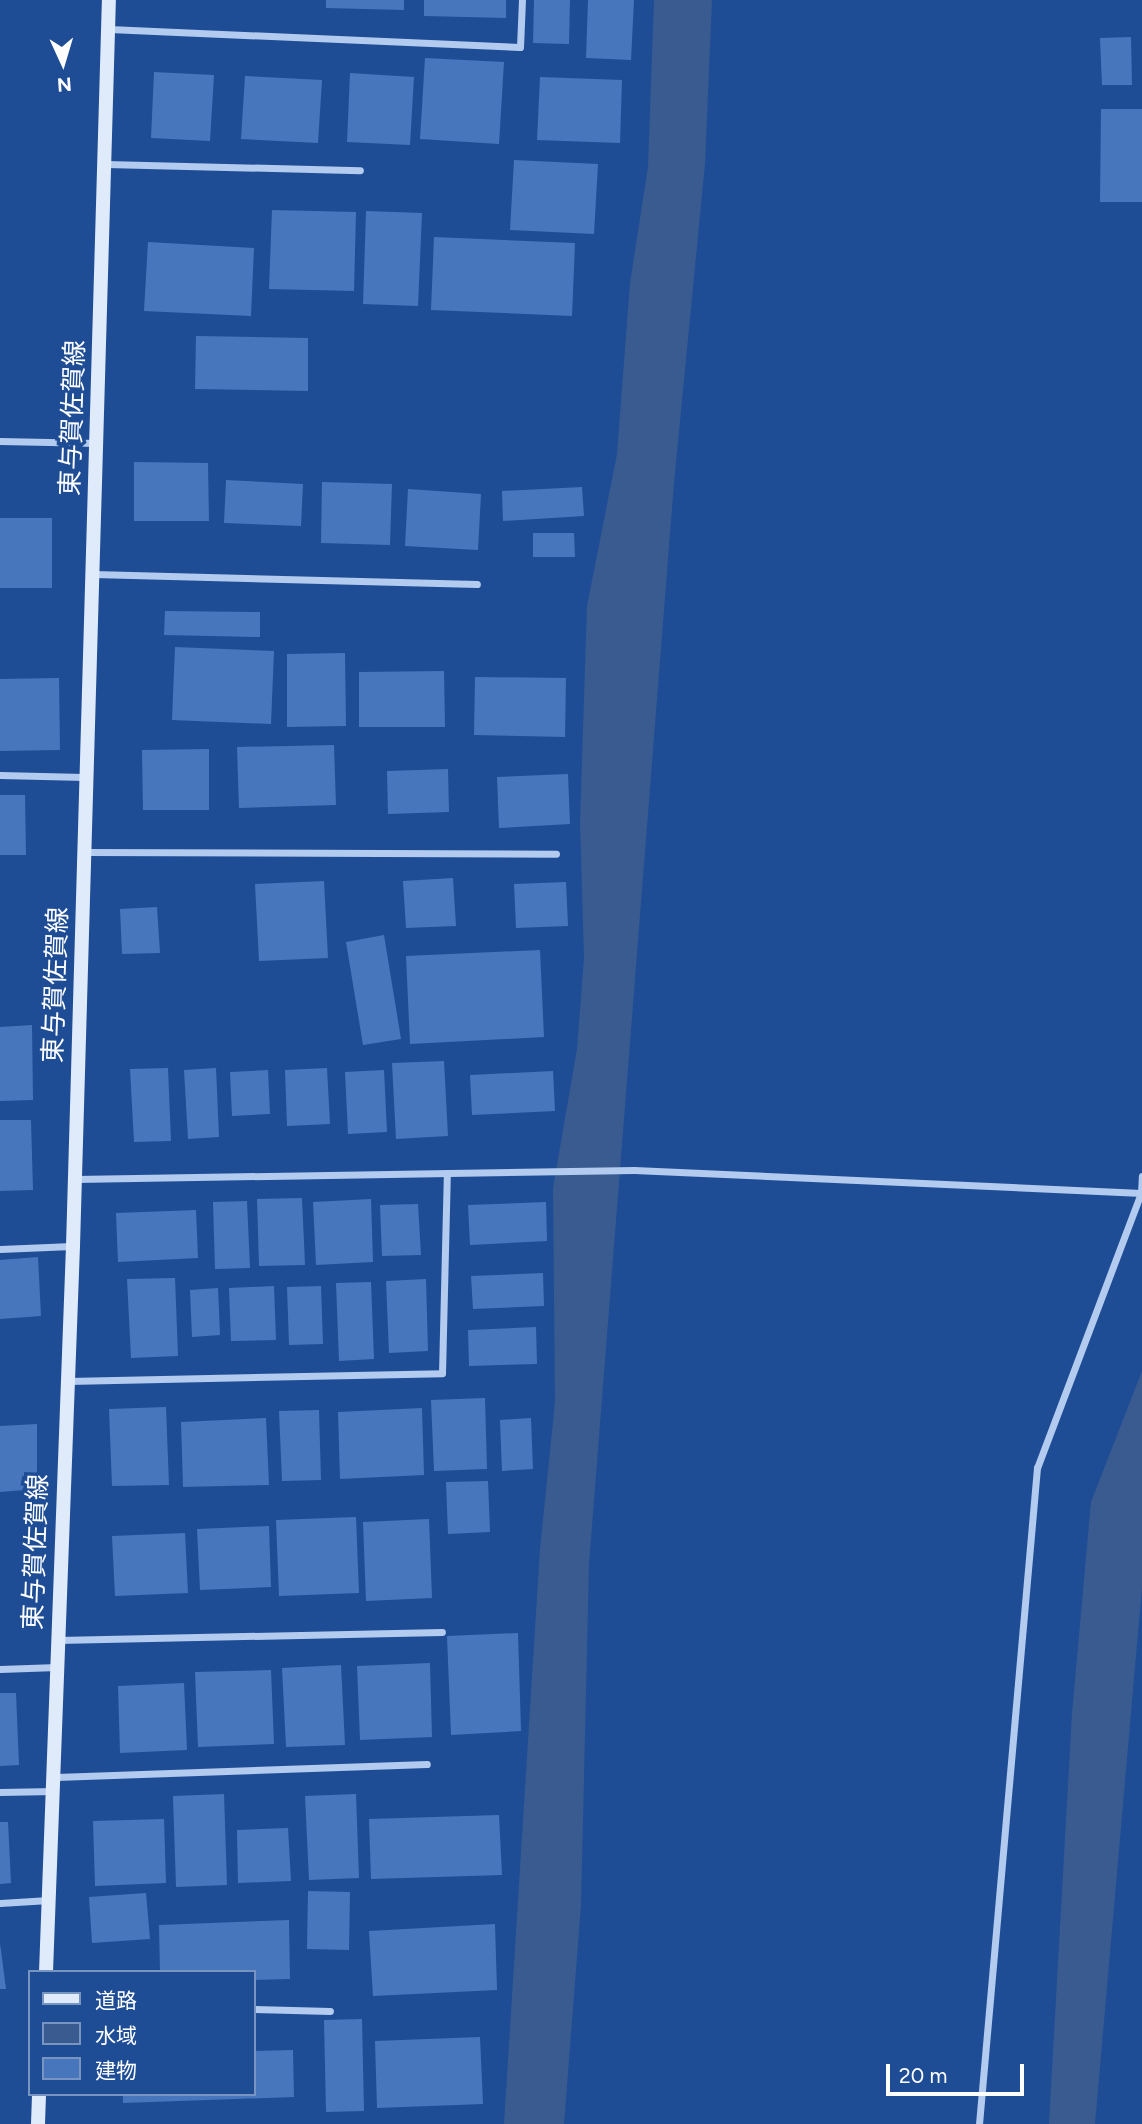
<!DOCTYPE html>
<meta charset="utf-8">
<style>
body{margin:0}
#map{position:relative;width:1142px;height:2124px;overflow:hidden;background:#1e4d96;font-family:Figtree,"Noto Sans JP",sans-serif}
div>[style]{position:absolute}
.water>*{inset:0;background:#3a5b90}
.building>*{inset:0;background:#4776bc}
.minor>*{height:7px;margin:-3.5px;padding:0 3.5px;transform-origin:3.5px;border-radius:3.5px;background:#b2cbef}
.secondary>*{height:14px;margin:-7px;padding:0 7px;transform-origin:7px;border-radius:7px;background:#dfeafb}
span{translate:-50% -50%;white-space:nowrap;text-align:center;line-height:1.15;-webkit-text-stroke:7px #1e4d96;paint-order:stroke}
.street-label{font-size:26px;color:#fff}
.legend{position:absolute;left:28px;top:1970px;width:228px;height:126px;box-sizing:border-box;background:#1e4d96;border:2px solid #7894c0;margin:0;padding:9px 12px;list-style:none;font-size:21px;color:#fff}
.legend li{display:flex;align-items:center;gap:14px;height:35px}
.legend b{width:35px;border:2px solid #7894c0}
.north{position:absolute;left:28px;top:28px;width:70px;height:70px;-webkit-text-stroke:5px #1e4d96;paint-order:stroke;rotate:176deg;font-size:19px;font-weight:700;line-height:28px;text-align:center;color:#fff}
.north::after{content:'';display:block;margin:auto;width:24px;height:32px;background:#fff;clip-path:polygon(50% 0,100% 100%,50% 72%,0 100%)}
.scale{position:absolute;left:886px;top:2064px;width:138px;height:32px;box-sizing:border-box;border:4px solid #fff;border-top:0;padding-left:9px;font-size:21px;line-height:24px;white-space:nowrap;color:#fff;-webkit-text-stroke:5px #1e4d96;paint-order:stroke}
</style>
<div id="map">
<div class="water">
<i style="clip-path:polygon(654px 0,712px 0,705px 164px,674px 483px,589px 1564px,581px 1905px,564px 2124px,504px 2124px,540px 1549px,555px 1402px,553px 1188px,577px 1049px,584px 958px,580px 822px,587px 606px,617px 454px,630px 283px,648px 167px)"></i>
<i style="clip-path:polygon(1142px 1371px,1142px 1587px,1095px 2124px,1049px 2124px,1072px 1713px,1091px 1502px)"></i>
</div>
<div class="building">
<i style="clip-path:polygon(326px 0,404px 0,404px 10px,326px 8px)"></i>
<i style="clip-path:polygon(424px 0,506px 0,506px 18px,424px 16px)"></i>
<i style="clip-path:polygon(534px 0,570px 0,569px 44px,533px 43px)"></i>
<i style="clip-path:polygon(588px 0,634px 0,631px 60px,586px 58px)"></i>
<i style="clip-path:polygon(1131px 37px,1132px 85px,1102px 85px,1100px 38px)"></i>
<i style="clip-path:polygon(425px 58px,504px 62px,499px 144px,420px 139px)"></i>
<i style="clip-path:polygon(154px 72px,214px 75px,210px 141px,151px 138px)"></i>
<i style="clip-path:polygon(350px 73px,414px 77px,410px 145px,347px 142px)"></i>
<i style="clip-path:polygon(245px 76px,322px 80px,318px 143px,241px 139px)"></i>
<i style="clip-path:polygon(540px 77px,622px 80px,620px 143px,537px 140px)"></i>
<i style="clip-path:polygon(1101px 109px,1142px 109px,1142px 202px,1100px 202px)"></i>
<i style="clip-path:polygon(514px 160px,598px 164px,594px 234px,510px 230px)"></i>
<i style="clip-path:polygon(272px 210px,356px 212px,354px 291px,269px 289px)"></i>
<i style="clip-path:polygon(366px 211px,422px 213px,418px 306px,363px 304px)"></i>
<i style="clip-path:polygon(434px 237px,575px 243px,572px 316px,431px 310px)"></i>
<i style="clip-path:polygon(148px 242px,254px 248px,251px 316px,144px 311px)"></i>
<i style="clip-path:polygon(196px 336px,308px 338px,308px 391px,195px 389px)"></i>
<i style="clip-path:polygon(134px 462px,208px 463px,209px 521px,134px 521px)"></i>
<i style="clip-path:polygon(226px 480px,303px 484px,301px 526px,224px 523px)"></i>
<i style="clip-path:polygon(322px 482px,392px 484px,390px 545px,321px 543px)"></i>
<i style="clip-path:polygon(582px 487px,584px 516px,503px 521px,502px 491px)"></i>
<i style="clip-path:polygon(408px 489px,481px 494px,478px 550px,405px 546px)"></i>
<i style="clip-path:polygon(0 518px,52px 518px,52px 588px,0 588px)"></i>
<i style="clip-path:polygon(533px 533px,574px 533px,575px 557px,533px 557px)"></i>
<i style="clip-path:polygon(165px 611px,260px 612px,260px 637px,164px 635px)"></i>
<i style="clip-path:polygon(175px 647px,274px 651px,271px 724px,172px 720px)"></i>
<i style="clip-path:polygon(345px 653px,346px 726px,287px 727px,287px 654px)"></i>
<i style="clip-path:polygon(444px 671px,445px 727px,359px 727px,359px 672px)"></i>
<i style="clip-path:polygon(475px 677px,566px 678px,565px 737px,474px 735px)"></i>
<i style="clip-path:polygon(59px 678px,60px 750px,0 751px,0 679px)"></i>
<i style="clip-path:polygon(334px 745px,336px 805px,239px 808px,237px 747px)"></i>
<i style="clip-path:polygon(209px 749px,209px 810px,143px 810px,142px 750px)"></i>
<i style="clip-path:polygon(448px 769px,449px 812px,388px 814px,387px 771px)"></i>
<i style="clip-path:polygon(568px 774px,570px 824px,499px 828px,497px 777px)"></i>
<i style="clip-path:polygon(0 795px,25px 795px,26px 855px,0 855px)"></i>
<i style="clip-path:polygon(453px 878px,456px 926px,406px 928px,403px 881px)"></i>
<i style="clip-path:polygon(324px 881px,328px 958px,259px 961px,255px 884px)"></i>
<i style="clip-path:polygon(566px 882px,568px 926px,516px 928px,514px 884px)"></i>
<i style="clip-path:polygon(157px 907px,160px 953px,122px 954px,120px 909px)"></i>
<i style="clip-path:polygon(384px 935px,401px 1039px,363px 1045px,346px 942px)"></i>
<i style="clip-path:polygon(540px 950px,544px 1037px,410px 1044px,406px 956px)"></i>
<i style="clip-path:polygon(32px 1025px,33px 1100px,0 1101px,0 1027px)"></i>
<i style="clip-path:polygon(444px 1061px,448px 1136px,396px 1139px,392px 1063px)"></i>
<i style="clip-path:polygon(168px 1068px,171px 1141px,134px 1142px,130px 1069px)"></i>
<i style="clip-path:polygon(216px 1068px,219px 1137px,188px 1139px,184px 1070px)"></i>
<i style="clip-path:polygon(327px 1068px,330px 1124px,287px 1126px,285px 1070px)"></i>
<i style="clip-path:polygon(268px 1070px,270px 1114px,232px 1116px,230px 1072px)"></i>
<i style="clip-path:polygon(384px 1070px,387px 1132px,348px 1134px,345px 1072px)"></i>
<i style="clip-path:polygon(553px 1071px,555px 1111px,472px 1115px,470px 1075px)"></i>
<i style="clip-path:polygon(0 1120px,31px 1120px,33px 1190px,0 1191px)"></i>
<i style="clip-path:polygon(302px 1198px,305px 1265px,259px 1266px,257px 1199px)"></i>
<i style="clip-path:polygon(371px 1199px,373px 1262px,316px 1265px,313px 1202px)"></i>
<i style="clip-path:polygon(247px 1201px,250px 1268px,215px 1269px,213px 1202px)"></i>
<i style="clip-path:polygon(546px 1202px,547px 1241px,470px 1245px,468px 1205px)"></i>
<i style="clip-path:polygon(418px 1204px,421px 1255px,382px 1256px,380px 1205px)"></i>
<i style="clip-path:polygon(196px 1210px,198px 1258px,118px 1262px,116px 1213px)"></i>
<i style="clip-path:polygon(38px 1257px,41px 1316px,0 1319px,0 1260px)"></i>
<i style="clip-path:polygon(543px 1273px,544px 1306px,473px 1309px,471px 1276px)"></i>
<i style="clip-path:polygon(175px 1278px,178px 1356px,131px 1358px,127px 1279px)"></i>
<i style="clip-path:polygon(426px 1279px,428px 1351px,389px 1353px,386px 1281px)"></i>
<i style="clip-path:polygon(371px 1282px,374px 1359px,339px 1361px,336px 1283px)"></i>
<i style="clip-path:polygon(274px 1286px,276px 1340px,231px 1341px,229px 1288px)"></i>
<i style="clip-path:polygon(321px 1286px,323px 1344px,289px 1345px,287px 1287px)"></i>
<i style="clip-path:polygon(218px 1288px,220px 1335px,192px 1337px,190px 1290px)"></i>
<i style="clip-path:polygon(536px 1327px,537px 1364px,469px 1366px,468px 1330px)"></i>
<i style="clip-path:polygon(485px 1398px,487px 1469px,434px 1471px,431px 1400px)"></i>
<i style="clip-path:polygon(166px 1407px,169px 1485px,112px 1486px,109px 1409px)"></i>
<i style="clip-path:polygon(422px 1408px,424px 1475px,340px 1479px,338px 1412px)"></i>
<i style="clip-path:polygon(319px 1410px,321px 1480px,282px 1481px,279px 1411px)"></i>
<i style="clip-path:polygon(266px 1418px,269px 1485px,183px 1487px,181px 1422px)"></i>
<i style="clip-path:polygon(531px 1418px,533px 1469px,502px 1471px,500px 1420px)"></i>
<i style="clip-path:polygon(37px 1424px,37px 1489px,0 1492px,0 1426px)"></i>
<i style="clip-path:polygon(488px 1481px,490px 1532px,448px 1534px,446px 1482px)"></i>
<i style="clip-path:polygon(356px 1517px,359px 1593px,279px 1596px,276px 1520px)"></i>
<i style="clip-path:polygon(429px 1519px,432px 1598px,366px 1601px,363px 1522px)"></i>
<i style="clip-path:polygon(269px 1526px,271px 1587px,200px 1590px,197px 1529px)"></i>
<i style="clip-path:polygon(185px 1533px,188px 1593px,115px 1596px,112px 1536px)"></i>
<i style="clip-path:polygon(518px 1633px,521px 1731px,451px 1735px,447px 1636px)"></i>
<i style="clip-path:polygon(430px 1663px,432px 1737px,360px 1740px,357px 1666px)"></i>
<i style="clip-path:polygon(341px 1665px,345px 1745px,286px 1747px,282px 1668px)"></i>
<i style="clip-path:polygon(271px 1670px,274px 1744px,198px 1747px,195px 1672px)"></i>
<i style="clip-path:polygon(184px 1683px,187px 1750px,120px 1753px,118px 1686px)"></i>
<i style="clip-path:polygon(0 1693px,16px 1693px,19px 1765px,0 1766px)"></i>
<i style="clip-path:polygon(224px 1794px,227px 1885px,176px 1887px,173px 1796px)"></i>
<i style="clip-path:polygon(356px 1794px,359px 1878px,309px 1880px,305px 1796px)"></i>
<i style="clip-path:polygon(499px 1815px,502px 1875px,371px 1879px,369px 1819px)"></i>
<i style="clip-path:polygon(164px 1819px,166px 1883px,95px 1886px,93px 1821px)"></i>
<i style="clip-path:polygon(0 1822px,8px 1822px,11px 1883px,0 1884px)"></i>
<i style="clip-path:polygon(288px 1828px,291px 1881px,238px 1883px,237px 1830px)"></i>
<i style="clip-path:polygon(308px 1891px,350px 1892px,349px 1950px,307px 1949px)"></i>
<i style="clip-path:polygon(146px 1893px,150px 1939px,92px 1943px,89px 1897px)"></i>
<i style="clip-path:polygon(289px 1920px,290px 1979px,254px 1980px,254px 1972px,160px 1972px,159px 1925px)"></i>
<i style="clip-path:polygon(495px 1924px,497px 1990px,373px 1996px,369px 1931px)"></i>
<i style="clip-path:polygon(0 1943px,6px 1989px,0 1989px)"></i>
<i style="clip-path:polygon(362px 2019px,364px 2111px,326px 2112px,324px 2020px)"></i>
<i style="clip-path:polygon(480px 2037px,483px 2104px,377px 2108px,375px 2041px)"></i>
<i style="clip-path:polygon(293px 2050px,294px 2097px,123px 2103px,123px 2094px,254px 2094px,254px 2051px)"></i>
</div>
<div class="minor">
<i style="left:109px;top:29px;width:411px;rotate:2.5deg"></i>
<i style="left:520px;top:47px;width:47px;rotate:-87.6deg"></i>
<i style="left:106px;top:164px;width:254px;rotate:1.4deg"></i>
<i style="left:0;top:441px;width:97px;rotate:1.2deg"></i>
<i style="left:93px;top:574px;width:384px;rotate:1.5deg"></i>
<i style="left:0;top:775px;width:84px;rotate:1.4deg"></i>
<i style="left:84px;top:852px;width:472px;rotate:0.2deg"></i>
<i style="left:75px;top:1179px;width:559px;rotate:-0.92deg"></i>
<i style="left:634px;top:1170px;width:509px;rotate:2.59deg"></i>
<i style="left:0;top:1249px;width:72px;rotate:-2.4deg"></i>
<i style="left:68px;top:1381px;width:374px;rotate:-1.2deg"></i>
<i style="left:442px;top:1373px;width:200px;rotate:-88.6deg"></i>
<i style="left:58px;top:1640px;width:384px;rotate:-1.2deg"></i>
<i style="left:0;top:1669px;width:57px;rotate:-2deg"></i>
<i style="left:56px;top:1777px;width:371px;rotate:-2deg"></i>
<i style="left:0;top:1792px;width:54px;rotate:-1.1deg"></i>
<i style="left:0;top:1903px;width:49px;rotate:-3.5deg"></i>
<i style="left:254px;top:2009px;width:76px;rotate:1.5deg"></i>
<i style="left:979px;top:2124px;width:659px;rotate:-84.95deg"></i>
<i style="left:1037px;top:1468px;width:294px;rotate:-69.3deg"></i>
<i style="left:1141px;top:1193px;width:17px;rotate:-87deg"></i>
</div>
<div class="secondary">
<i style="left:46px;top:1972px;width:727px;rotate:-87.87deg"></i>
<i style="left:73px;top:1246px;width:1247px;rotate:-88.35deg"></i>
<i style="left:38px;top:2124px;width:30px;rotate:-88deg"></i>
</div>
<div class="street-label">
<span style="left:73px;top:418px;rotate:-88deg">東与賀佐賀線</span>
<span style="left:56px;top:985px;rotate:-88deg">東与賀佐賀線</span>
<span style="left:36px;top:1552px;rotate:-88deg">東与賀佐賀線</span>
</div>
<ul class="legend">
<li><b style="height:9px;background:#dfeafb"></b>道路</li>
<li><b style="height:19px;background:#3a5b90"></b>水域</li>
<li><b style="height:19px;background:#4776bc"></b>建物</li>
</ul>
<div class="north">N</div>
<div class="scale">20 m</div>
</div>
